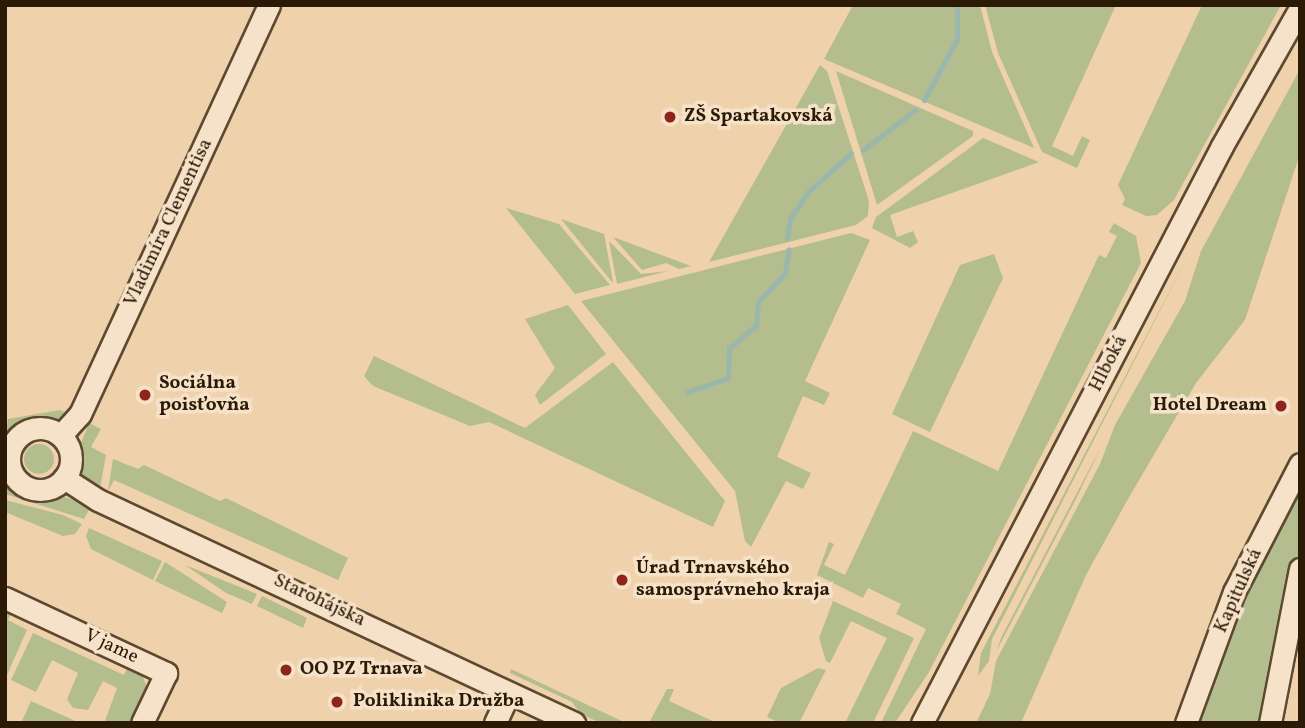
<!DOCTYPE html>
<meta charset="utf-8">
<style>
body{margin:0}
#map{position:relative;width:1305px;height:728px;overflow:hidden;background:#efd2ac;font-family:Vollkorn,serif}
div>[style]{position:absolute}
.green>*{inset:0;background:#b3bd8e}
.round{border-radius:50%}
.stream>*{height:5px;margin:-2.5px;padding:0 2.5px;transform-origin:2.5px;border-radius:2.5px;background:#9ab7ae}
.roads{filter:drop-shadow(2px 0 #5c4930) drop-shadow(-2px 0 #5c4930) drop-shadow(0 2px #5c4930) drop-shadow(0 -2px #5c4930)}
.minor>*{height:21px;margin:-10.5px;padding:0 10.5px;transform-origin:10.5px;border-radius:10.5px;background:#f5e2c9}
.minor>.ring{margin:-10.5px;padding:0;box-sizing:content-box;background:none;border:21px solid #f5e2c9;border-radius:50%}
.dots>*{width:19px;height:19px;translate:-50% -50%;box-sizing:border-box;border:4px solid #f5e2c9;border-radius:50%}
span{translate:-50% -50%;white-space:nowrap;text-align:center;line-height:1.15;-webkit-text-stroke:7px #f5e2c9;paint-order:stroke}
.poi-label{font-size:19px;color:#2b1b06;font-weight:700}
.left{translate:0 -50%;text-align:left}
.right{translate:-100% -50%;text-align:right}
.street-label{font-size:19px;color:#2b1b06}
.frame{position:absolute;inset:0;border:7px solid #2b1b06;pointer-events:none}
</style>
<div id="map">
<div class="green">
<i style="clip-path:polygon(853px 5px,980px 5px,992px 52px,1034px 148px,824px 59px)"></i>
<i style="clip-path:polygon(985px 5px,1116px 5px,1052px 146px,1073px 156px,1082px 136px,1090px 140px,1077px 168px,1042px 152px,998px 53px)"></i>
<i style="clip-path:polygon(1202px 5px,1281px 5px,1174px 200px,1157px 215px,1146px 216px,1122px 205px,1125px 199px,1118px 185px)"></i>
<i style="clip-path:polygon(820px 65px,827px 71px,869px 201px,868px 216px,856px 225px,709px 262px)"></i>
<i style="clip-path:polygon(1300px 69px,1300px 154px,1245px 320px,1196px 383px,1128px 499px,1086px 575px,1021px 723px,976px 723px,990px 694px,996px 661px,1100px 464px,1115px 425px,1185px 301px,1201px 251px)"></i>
<i style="clip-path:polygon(836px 71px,973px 131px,973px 136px,877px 205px)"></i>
<i style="clip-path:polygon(983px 138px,1039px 162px,890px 215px,897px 237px,913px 231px,918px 242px,910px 248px,872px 228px,876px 217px)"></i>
<i style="clip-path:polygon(506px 208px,559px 224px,610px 285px,575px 294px)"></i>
<i style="clip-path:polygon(561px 219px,604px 234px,613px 282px,612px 282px)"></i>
<i style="clip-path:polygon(1114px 223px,1136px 236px,1141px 263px,929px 672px,895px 723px,881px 723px,926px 629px,896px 614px,901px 604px,868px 588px,863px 598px,817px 575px,829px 542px,834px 544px,824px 565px,845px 575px,913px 431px,998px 471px,1099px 255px,1106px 258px,1117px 236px,1109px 232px)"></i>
<i style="clip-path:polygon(851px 233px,870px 240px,805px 381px,830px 393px,824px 405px,803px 396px,777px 457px,811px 473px,803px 489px,786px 481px,751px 547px,745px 541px,735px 491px,581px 301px)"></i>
<i style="clip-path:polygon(613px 237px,691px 266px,679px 269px,666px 263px,642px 270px)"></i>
<i style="clip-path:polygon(609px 241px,641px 274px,668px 271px,617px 284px)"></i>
<i style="clip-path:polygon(1190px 252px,992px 639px,989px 661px,978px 676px,981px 653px)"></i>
<i style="clip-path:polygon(994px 254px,1003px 278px,930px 432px,892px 414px,960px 265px)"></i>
<i style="clip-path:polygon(568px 305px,606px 354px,540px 405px,535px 395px,555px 368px,525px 319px)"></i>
<i style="clip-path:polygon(374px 356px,525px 428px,613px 362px,725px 501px,713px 527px,489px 422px,470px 426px,373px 386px,364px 376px)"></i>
<i style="clip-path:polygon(60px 410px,71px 414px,59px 421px,20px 427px,5px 441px,8px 419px)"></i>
<i style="clip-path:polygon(89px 423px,101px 429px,91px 447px,106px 455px,100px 488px,83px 478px,75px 458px)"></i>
<i class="round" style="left:24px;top:444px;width:30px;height:30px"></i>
<i style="clip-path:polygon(1102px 445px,1076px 499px,997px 650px,1001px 638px)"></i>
<i style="clip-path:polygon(113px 459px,138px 469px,144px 465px,220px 501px,226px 498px,348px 558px,338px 580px,114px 480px,108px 491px)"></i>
<i style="clip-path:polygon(1300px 464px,1300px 569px,1270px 723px,1186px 723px)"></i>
<i style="clip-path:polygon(5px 479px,25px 494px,59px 495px,91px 506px,84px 519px,5px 494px)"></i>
<i style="clip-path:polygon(5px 500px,63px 515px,82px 524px,75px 534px,63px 536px,5px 512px)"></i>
<i style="clip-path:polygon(89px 528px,162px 561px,153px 580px,91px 549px,86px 536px)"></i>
<i style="clip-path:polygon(165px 562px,227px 602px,222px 613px,155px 581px)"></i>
<i style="clip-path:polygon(185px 565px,257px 594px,252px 604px,226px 593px)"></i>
<i style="clip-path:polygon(262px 596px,307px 618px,303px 628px,257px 606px)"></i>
<i style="clip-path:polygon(833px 601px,914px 638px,873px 723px,845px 723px,887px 638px,851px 621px,830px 663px,826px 661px,819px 638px)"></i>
<i style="clip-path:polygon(5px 605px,13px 608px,8px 620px,27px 630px,6px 677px)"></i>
<i style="clip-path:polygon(33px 633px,124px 675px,129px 664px,141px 670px,148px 692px,134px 723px,105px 721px,117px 688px,103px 681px,88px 710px,73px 708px,67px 699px,78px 673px,52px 660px,36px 692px,11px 680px)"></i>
<i style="clip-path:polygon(818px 668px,826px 670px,800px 721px,804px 723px,780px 723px,767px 717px,781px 688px)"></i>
<i style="clip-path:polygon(511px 669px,624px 722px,600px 723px,580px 713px,572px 702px,510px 673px)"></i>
<i style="clip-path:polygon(667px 689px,674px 689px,669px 701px,717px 723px,649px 723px)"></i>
<i style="clip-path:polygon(31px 701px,80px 723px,21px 723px)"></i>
</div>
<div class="stream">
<i style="left:924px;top:100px;width:69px;rotate:-61.6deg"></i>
<i style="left:957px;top:39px;width:34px;rotate:-90deg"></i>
<i style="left:863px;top:150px;width:66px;rotate:-37.6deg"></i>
<i style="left:787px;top:238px;width:20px;rotate:-81deg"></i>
<i style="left:790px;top:218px;width:32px;rotate:-55deg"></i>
<i style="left:808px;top:192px;width:58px;rotate:-42.2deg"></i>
<i style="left:687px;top:392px;width:43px;rotate:-18.9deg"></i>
<i style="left:728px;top:378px;width:30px;rotate:-88deg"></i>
<i style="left:729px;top:348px;width:35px;rotate:-40deg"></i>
<i style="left:756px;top:325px;width:23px;rotate:-85deg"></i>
<i style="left:758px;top:302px;width:40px;rotate:-47deg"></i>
<i style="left:785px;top:273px;width:24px;rotate:-81deg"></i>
</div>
<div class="roads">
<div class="minor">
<i class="ring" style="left:9px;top:428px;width:41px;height:41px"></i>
<i style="left:61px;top:435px;width:28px;rotate:-48deg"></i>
<i style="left:80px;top:414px;width:451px;rotate:-65.2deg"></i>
<i style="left:64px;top:478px;width:40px;rotate:32.9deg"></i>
<i style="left:98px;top:500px;width:526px;rotate:25.1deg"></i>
<i style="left:5px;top:598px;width:178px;rotate:25deg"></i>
<i style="left:166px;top:673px;width:55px;rotate:115.6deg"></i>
<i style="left:495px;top:723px;width:33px;rotate:-65deg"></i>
<i style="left:922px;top:723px;width:650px;rotate:-62.53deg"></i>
<i style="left:1222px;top:146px;width:159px;rotate:-60.5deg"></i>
<i style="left:1186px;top:723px;width:140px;rotate:-69.9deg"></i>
<i style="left:1234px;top:592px;width:144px;rotate:-62.7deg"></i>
<i style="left:1270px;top:723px;width:157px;rotate:-79deg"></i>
</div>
</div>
<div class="dots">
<i style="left:670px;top:117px;background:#8f2418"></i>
<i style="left:145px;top:395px;background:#8f2418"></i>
<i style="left:1281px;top:406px;background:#8f2418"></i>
<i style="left:622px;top:580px;background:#8f2418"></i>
<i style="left:286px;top:670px;background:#8f2418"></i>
<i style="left:337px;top:702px;background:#8f2418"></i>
</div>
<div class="poi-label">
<span class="left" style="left:684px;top:117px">ZŠ Spartakovská</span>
<span class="left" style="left:159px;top:395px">Sociálna<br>poisťovňa</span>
<span class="right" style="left:1267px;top:406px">Hotel Dream</span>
<span class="left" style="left:636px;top:580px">Úrad Trnavského<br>samosprávneho kraja</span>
<span class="left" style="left:300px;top:670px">OO PZ Trnava</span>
<span class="left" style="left:353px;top:702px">Poliklinika Družba</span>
</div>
<div class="street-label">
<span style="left:169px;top:223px;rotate:-65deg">Vladimíra Clementisa</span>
<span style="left:1109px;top:364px;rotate:-63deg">Hlboká</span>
<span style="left:1239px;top:591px;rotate:-66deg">Kapitulská</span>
<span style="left:319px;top:601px;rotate:25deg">Starohájska</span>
<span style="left:111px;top:647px;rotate:25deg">V jame</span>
</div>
<div class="frame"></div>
</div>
